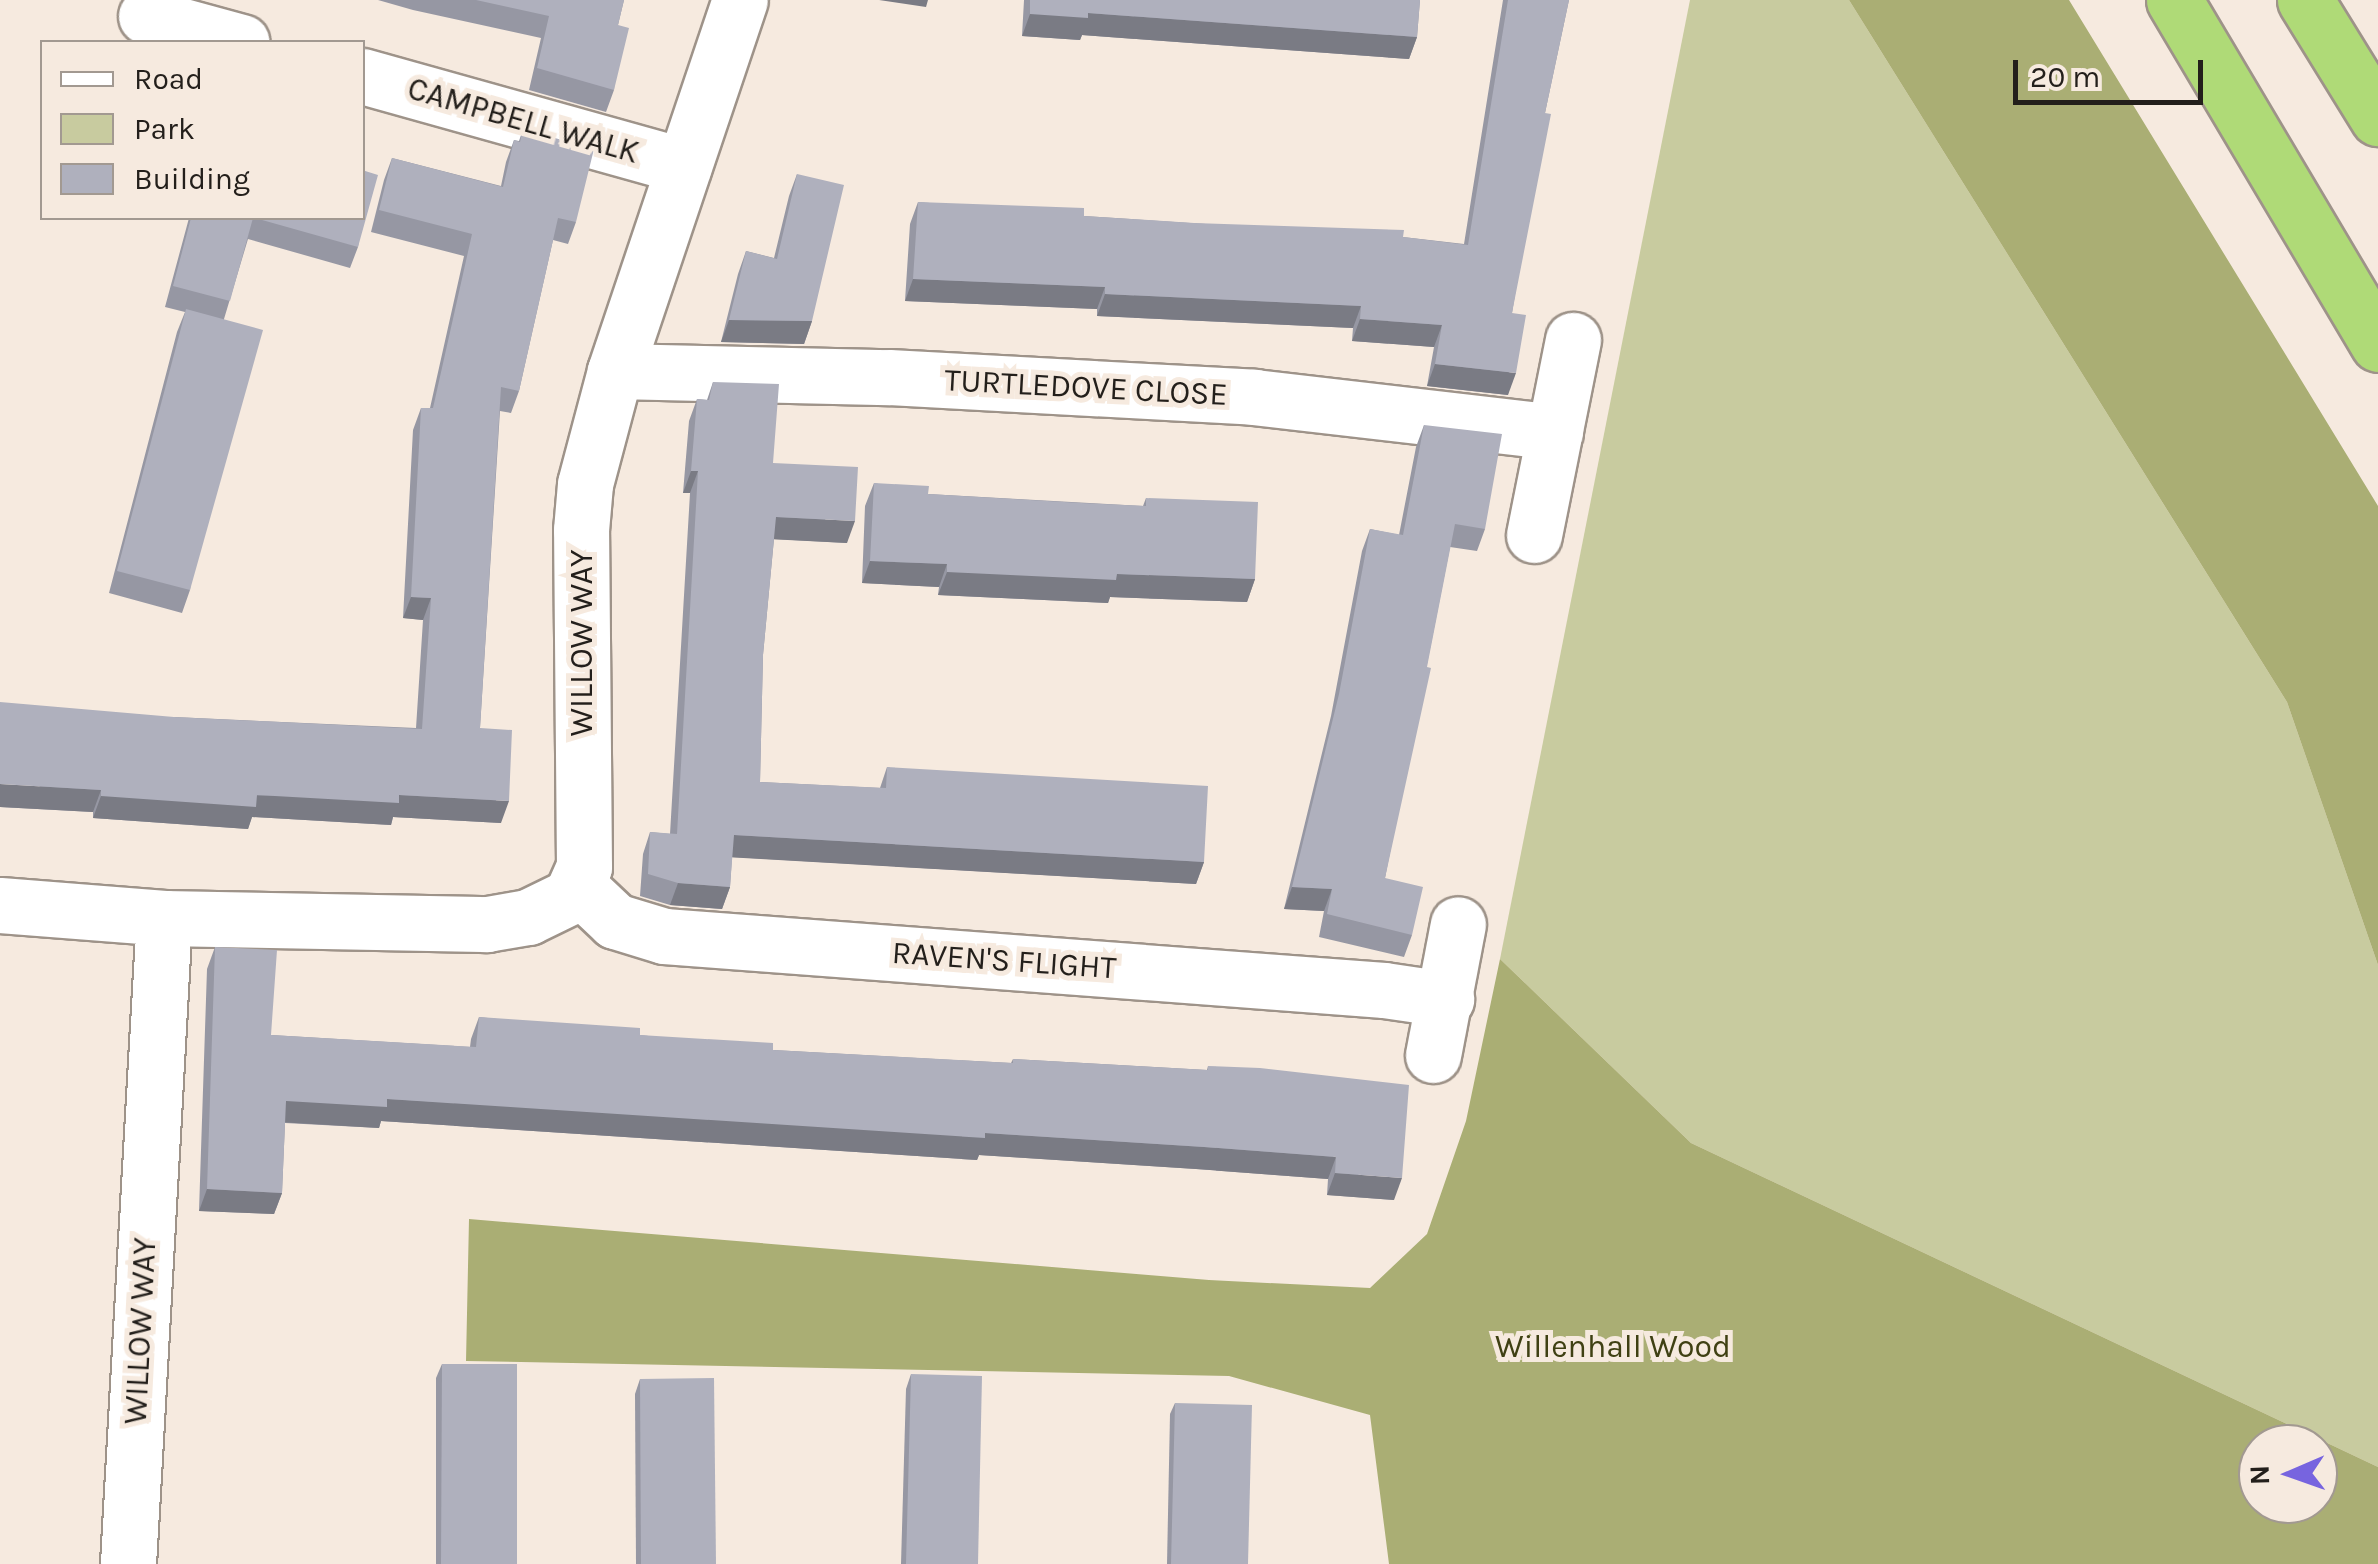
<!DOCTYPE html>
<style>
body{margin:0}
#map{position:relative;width:2378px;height:1564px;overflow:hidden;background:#f6eadf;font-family:Karla,sans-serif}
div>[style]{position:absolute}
.green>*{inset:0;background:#c8cb9f}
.forest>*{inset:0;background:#aaae74}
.roads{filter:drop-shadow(2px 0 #9e9389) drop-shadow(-2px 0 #9e9389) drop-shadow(0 2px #9e9389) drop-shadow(0 -2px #9e9389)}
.minor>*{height:55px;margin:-27.5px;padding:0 27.5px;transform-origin:27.5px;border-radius:27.5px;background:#fff}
.highway>*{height:55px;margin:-27.5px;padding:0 27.5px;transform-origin:27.5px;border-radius:27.5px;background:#afda77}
.wall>*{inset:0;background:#9697a3}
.shaded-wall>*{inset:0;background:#7a7b84}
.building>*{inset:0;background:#afb0bd}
span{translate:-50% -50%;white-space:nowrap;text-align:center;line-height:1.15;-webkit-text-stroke:10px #f6eadf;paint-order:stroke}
.street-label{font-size:32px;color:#231f1b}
.park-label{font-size:32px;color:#3f4013}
.legend{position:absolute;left:40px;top:40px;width:325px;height:180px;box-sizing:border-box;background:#f6eadf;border:2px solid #a29991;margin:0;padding:12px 18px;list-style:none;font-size:30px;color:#231f1b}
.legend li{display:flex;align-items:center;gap:20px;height:50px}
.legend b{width:50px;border:2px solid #a29991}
.north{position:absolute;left:2238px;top:1424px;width:100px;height:100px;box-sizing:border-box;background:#f6eadf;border:2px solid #a29991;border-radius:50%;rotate:268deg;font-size:28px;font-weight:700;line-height:40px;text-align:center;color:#231f1b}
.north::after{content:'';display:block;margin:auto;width:35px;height:45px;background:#7764df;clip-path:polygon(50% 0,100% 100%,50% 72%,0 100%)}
.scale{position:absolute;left:2013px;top:60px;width:190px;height:45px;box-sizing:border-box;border:5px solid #231f1b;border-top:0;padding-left:12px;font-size:30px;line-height:35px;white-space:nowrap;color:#231f1b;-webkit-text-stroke:8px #f6eadf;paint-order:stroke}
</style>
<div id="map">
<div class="green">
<i style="clip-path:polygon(1690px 0,1849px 0,2287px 702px,2378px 965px,2378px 1467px,1691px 1143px,1500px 959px)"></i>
</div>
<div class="forest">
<i style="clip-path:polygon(1849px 0,2069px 0,2378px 506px,2378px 965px,2287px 702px)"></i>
<i style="clip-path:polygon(evenodd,1500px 959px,1691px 1143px,2378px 1467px,2378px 1564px,1389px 1564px,1370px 1415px,1229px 1376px,466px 1361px,469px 1219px,1209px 1280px,1370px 1288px,1427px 1234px,1466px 1121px,1500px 959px,2258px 1444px,2318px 1444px,2318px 1504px,2258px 1504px,2258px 1444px)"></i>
</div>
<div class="roads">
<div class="minor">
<i style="left:146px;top:16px;width:99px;rotate:15.2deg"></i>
<i style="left:362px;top:76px;width:334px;rotate:15.6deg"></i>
<i style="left:615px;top:371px;width:274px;rotate:1.3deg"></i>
<i style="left:889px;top:377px;width:366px;rotate:3.1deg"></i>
<i style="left:1254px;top:397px;width:303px;rotate:6.6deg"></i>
<i style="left:1534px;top:535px;width:199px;rotate:-78.7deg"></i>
<i style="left:578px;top:886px;width:51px;rotate:43.4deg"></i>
<i style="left:615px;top:921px;width:51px;rotate:17deg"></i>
<i style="left:664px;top:936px;width:722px;rotate:4.29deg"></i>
<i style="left:1384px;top:990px;width:63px;rotate:8.3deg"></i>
<i style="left:0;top:905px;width:165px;rotate:4.5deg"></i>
<i style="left:164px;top:918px;width:323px;rotate:1.1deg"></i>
<i style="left:487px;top:924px;width:42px;rotate:-9.7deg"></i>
<i style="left:528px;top:917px;width:48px;rotate:-26deg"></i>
<i style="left:571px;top:896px;width:32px;rotate:-66deg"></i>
<i style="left:584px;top:867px;width:337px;rotate:-90.5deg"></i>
<i style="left:581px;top:530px;width:46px;rotate:-85deg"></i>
<i style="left:585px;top:484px;width:117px;rotate:-75.1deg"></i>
<i style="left:615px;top:371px;width:391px;rotate:-71.4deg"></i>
<i style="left:1433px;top:1055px;width:133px;rotate:-79.2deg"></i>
<i style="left:128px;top:1564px;width:647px;rotate:-86.81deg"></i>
</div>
<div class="highway">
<i style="left:2174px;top:0;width:400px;rotate:59.3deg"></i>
<i style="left:2305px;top:0;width:139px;rotate:58.3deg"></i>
</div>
</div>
<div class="wall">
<i style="clip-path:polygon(378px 0,624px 0,618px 25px,614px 90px,606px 112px,529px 90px,541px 38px,413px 10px)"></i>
<i style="clip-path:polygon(1024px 0,1420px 0,1417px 37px,1409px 59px,1082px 35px,1080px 40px,1022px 36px)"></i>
<i style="clip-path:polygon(1503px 0,1569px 0,1545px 113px,1512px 313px,1508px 395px,1427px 386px,1434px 347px,1352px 341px,1353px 328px,1097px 316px,1097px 309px,905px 301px,910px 224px,918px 202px,1084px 216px,1403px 237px,1464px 244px)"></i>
<i style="clip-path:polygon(523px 129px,576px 222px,568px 244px,553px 240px,519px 391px,511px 413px,500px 411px,480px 728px,501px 823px,393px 817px,391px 825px,252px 817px,248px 829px,93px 818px,93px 812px,0 807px,174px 717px,416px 728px,423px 620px,403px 618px,413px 430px,421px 408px,430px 408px,464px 256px,371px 232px,384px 180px,392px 158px,501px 186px,506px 162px,514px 140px,519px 141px)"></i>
<i style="clip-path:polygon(797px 174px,812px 321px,804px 344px,721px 342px,738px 274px,746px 251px,774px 258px,789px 196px)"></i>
<i style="clip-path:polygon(189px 218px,362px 218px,358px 247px,350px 268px,248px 239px,224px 319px,190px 590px,182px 613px,109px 593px,177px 332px,185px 312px,165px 307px)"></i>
<i style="clip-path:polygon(713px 382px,773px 463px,847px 543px,774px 539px,763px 655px,760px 782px,880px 788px,887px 767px,1204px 862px,1196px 884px,732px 857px,730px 887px,722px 909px,670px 905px,640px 896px,643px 854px,650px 832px,670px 834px,690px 493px,683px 493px,689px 421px,697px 399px,707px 400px)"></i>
<i style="clip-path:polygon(1424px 425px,1485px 529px,1477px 551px,1450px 547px,1385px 878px,1412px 935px,1404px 957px,1319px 937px,1324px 911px,1284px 909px,1331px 716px,1362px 551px,1370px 529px,1399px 535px,1416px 447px)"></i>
<i style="clip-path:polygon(874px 483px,928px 494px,1143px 506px,1146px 498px,1255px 579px,1247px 602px,1110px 597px,1108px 603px,938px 595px,939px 587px,862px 583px,865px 506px)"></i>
<i style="clip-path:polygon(215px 947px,271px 1035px,470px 1047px,471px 1039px,479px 1017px,773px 1050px,1011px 1063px,1013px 1059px,1207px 1070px,1208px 1066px,1394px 1200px,1327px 1195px,1328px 1179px,1196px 1169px,979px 1155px,977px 1160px,381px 1121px,379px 1128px,285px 1123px,282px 1193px,274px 1214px,199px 1211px,207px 969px)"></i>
<i style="clip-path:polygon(442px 1364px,517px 1564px,436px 1564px,436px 1378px)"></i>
<i style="clip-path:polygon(911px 1374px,978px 1564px,901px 1564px,906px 1389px)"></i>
<i style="clip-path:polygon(640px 1379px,716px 1564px,636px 1564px,635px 1394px)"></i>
<i style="clip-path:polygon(1175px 1403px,1248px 1564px,1167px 1564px,1170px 1414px)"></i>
</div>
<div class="shaded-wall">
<i style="clip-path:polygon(879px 0,928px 0,926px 7px)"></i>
<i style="clip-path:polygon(1088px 13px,1417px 37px,1409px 59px,1082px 35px,1080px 40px,1022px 36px,1030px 14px)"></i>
<i style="clip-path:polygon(913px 279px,1105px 287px,1097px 309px,905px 301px)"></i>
<i style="clip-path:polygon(1105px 294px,1361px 306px,1353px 328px,1097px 316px)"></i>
<i style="clip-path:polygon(1360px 319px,1442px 325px,1434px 347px,1352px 341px)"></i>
<i style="clip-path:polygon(729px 320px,812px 321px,804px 344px,721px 342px)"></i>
<i style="clip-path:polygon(1435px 364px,1516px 373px,1508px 395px,1427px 386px)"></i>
<i style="clip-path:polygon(691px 471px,698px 471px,690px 493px,683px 493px)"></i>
<i style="clip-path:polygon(776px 517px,855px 521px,847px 543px,768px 539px)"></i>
<i style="clip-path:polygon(870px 561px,947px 564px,939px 587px,862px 583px)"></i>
<i style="clip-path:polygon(947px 572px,1117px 574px,1255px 579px,1247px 602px,1110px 597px,1108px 603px,938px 595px)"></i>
<i style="clip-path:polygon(411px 597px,431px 598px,423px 620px,403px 618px)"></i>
<i style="clip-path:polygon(0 784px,101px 790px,93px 812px,0 807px)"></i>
<i style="clip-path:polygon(399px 795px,509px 801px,501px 823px,393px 817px,391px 825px,252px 817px,248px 829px,93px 818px,101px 796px)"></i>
<i style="clip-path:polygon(734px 835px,1204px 862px,1196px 884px,726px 857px)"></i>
<i style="clip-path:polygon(678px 883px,730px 887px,722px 909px,670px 905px)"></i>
<i style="clip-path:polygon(1292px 887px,1332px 889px,1324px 911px,1284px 909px)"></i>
<i style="clip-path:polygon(387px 1099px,985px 1133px,1204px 1147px,1336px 1157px,1328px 1179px,1196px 1169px,979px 1155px,977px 1160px,381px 1121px,379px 1128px,278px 1122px,286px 1101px)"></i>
<i style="clip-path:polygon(1335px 1173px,1402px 1178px,1394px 1200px,1327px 1195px)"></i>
<i style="clip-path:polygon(207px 1189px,282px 1193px,274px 1214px,199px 1211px)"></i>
</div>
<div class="building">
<i style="clip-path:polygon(476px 0,624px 0,618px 25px,629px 28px,614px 90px,537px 68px,549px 16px)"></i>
<i style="clip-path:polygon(1030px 0,1420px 0,1417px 37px,1088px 13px,1088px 18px,1030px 14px)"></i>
<i style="clip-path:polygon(1508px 0,1569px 0,1545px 113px,1551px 114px,1512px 313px,1526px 315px,1516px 373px,1435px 364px,1442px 325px,1360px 319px,1361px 306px,1105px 294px,1105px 287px,913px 279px,918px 202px,1084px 208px,1084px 216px,1194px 223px,1404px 230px,1403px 237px,1468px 245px)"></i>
<i style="clip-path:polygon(523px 129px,594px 149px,576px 222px,558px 218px,519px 391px,501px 387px,480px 728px,512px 730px,509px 801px,399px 795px,399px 803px,257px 795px,256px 807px,101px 796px,101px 790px,0 784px,0 702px,174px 717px,422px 729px,431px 598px,411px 597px,421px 408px,433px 408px,472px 234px,379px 210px,392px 158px,503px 187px,514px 140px,520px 142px)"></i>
<i style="clip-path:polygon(362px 170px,378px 175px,358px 247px,255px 218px,362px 218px)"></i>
<i style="clip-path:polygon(797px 174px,844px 185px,812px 321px,729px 320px,746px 251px,777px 259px)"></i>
<i style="clip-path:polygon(191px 218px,253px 218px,230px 301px,173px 286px)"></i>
<i style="clip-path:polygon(186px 309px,263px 330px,190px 590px,117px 571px)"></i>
<i style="clip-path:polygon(713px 382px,779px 384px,773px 463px,858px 467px,855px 521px,776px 517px,763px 655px,760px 782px,886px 788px,887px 767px,1208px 786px,1204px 862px,734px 835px,730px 887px,678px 883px,648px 874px,650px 832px,677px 834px,698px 471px,691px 471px,697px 399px,709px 400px)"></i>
<i style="clip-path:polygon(1424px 425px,1502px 434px,1485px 529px,1455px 524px,1427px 667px,1431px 668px,1385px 878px,1423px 887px,1412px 935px,1327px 914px,1332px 889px,1292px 887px,1339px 694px,1370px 529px,1403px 535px)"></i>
<i style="clip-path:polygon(874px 483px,929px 486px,928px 494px,1081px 503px,1146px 506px,1146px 498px,1258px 502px,1255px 579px,1117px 574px,1116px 580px,947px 572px,947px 564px,870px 561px)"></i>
<i style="clip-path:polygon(215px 947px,277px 950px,271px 1035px,476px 1047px,479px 1017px,640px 1028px,640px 1035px,773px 1043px,773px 1050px,1013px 1063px,1013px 1059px,1208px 1070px,1208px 1066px,1260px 1068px,1409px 1085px,1402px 1178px,1335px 1173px,1336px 1157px,1204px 1147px,985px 1133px,985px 1138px,387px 1099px,387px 1107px,286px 1101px,282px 1193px,207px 1189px)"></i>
<i style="clip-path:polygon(442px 1364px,517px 1364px,517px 1564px,441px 1564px)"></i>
<i style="clip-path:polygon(911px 1374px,982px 1376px,978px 1564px,906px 1564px)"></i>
<i style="clip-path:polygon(714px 1378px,716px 1564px,641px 1564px,640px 1379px)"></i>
<i style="clip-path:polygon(1175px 1403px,1252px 1405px,1248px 1564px,1171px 1564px)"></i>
</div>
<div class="street-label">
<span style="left:523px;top:121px;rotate:16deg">CAMPBELL WALK</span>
<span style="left:1086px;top:388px;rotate:3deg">TURTLEDOVE CLOSE</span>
<span style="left:582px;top:643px;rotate:-90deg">WILLOW WAY</span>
<span style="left:1004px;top:961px;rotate:4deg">RAVEN'S FLIGHT</span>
<span style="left:141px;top:1331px;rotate:-87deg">WILLOW WAY</span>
</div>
<div class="park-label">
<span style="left:1613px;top:1347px">Willenhall Wood</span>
</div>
<ul class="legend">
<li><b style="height:12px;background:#fff"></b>Road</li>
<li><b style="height:28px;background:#c8cb9f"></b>Park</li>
<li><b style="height:28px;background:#afb0bd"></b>Building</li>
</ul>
<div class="north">N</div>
<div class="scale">20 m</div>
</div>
